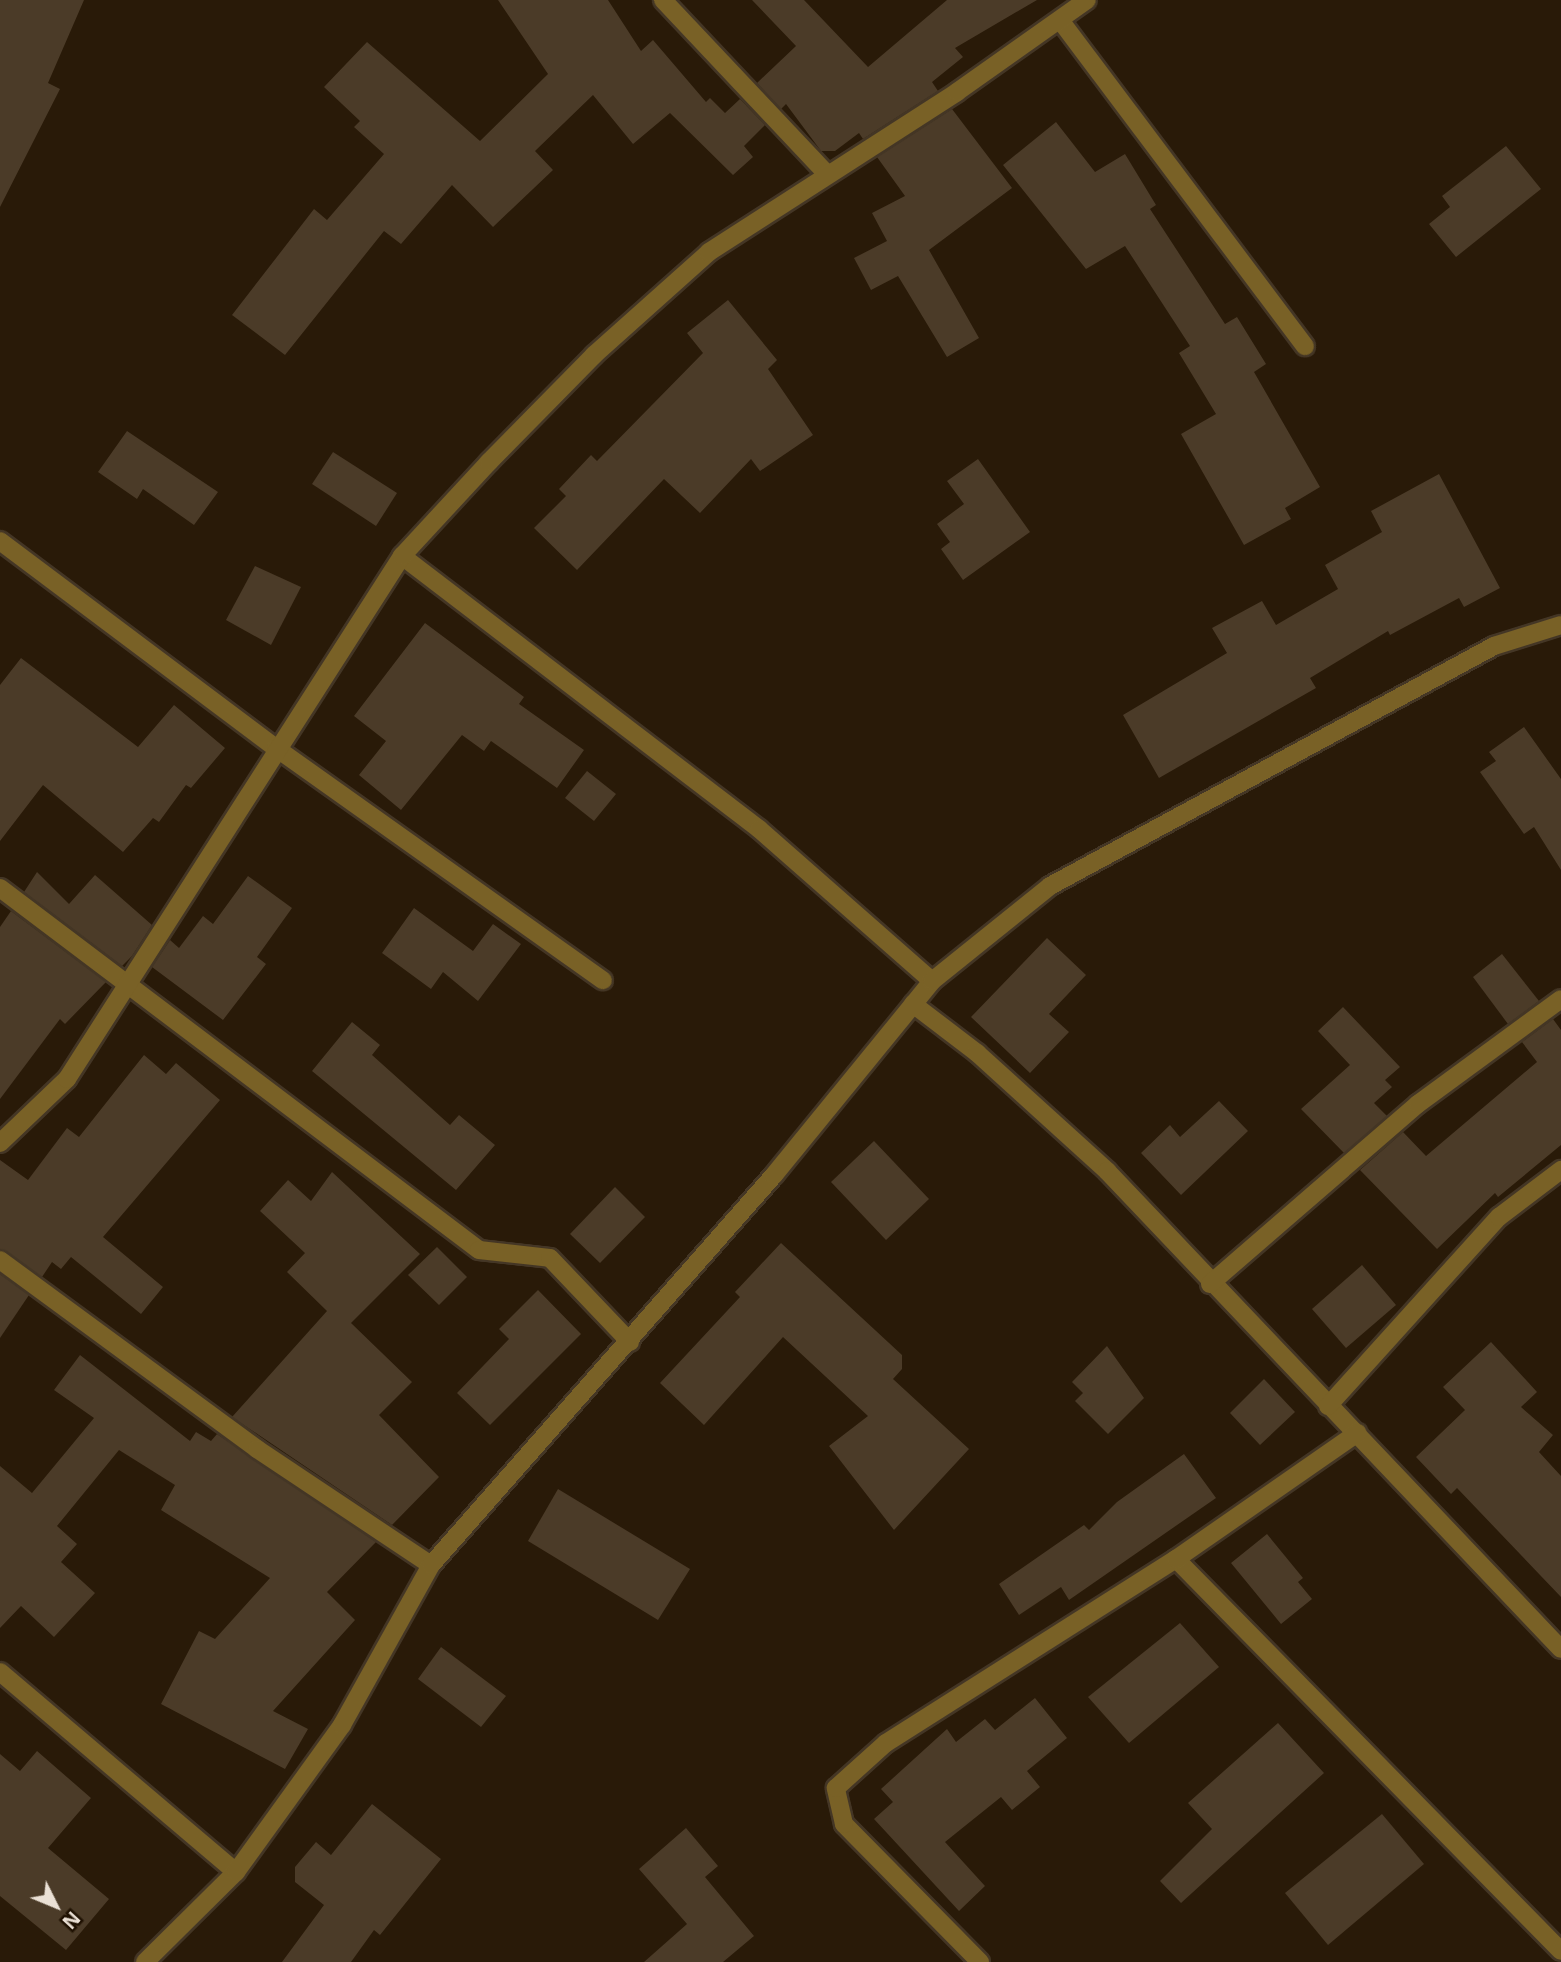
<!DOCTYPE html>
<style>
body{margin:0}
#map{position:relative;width:1561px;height:1962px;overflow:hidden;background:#291a08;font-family:"Open Sans",sans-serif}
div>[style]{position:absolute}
.building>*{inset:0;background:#4b3b28}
.roads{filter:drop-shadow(2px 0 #443625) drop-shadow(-2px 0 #443625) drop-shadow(0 2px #443625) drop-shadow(0 -2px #443625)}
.minor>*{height:18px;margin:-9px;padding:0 9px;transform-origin:9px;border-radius:9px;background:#796126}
span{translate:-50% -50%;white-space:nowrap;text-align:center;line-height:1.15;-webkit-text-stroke:6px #1f1102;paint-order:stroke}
.north{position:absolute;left:21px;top:1871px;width:70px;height:70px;-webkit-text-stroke:5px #1f1102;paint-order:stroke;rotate:133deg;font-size:19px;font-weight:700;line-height:28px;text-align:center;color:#eae0d5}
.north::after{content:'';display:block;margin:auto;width:24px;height:32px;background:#eae0d5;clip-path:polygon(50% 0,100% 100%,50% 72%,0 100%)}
</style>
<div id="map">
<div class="building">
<i style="clip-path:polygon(0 0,84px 0,48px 83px,60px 89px,0 207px)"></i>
<i style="clip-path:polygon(498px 0,608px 0,641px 51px,653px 40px,706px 102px,710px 98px,725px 113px,740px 99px,765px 125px,744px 146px,753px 157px,733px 175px,670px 113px,633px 144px,593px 95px,535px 151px,553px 170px,493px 227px,452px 185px,401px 244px,384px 231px,285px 355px,232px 315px,314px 209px,327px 220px,384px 154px,354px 127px,360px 121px,324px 87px,367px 42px,480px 141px,548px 74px)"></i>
<i style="clip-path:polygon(752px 0,804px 0,868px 67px,947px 0,1037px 0,955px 48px,963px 57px,932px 82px,938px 91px,863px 139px,859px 133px,835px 151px,821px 151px,786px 104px,781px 109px,757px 83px,796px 46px)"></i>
<i style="clip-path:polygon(952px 109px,1012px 188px,929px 250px,979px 338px,947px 357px,898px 276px,871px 290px,854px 258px,887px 241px,872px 213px,905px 196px,877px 157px)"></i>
<i style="clip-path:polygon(1056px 122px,1095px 172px,1125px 154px,1156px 205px,1150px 209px,1225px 324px,1237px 317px,1266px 364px,1254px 372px,1320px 487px,1285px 508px,1291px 519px,1244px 545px,1181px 434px,1216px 414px,1179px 353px,1190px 346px,1125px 246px,1086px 269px,1003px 165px)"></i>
<i style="clip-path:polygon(1506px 146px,1541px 189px,1456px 257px,1429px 224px,1450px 207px,1442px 196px)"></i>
<i style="clip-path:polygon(728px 300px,777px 360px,768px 369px,813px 435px,760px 471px,751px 459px,700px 513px,664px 479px,577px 570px,534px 528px,566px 496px,559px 489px,591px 455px,597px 461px,703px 353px,687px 333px)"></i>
<i style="clip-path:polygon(127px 431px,218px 492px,194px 525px,143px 489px,137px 499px,98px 472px)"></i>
<i style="clip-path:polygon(333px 452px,397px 493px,376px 526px,312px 484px)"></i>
<i style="clip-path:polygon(978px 459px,1030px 532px,963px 580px,941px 549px,950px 542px,937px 524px,964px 504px,947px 481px)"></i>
<i style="clip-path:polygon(1439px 474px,1500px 588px,1464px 607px,1459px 598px,1390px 635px,1388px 631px,1310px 678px,1316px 688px,1159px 778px,1123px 715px,1227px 653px,1212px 628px,1262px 601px,1276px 625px,1338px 589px,1325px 565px,1382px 532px,1371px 511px)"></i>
<i style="clip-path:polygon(255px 566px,301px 587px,271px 645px,226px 620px)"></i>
<i style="clip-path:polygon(425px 623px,524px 697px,519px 704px,584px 750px,557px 788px,491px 741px,484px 751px,462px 735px,401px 810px,359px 775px,386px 741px,354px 716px)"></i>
<i style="clip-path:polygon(21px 658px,138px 747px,174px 705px,225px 748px,191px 788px,186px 785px,159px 822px,153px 818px,123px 852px,43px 785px,0 841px,0 685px)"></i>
<i style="clip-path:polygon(1524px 727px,1561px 779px,1561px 870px,1534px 827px,1524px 834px,1480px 772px,1496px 761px,1489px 752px)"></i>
<i style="clip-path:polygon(587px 771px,616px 794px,594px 821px,565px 798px)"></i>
<i style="clip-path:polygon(37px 872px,69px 904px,95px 875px,152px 925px,132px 956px,122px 966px,24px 892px)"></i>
<i style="clip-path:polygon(248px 876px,292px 908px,257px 957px,266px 964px,223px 1020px,152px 967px,170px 940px,179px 948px,203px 916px,213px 924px)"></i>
<i style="clip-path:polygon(414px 908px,473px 951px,493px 924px,521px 944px,478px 1001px,443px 972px,431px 989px,382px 953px)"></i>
<i style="clip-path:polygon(11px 911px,106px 982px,65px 1024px,60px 1019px,0 1099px,0 927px)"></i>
<i style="clip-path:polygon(1047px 938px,1086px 975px,1049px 1014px,1069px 1032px,1030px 1073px,971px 1017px)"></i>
<i style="clip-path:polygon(1502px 954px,1539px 1001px,1508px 1024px,1473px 977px)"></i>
<i style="clip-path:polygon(1343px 1007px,1400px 1067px,1385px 1080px,1392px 1087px,1374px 1103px,1387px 1116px,1344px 1153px,1301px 1109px,1350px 1065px,1318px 1031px)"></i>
<i style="clip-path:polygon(1553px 1019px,1561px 1030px,1561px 1145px,1498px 1197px,1495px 1193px,1437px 1249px,1360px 1170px,1403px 1132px,1426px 1156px,1537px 1062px,1522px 1042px)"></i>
<i style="clip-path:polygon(352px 1022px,380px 1045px,372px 1055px,450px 1125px,459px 1115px,495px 1145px,456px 1190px,312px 1071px)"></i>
<i style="clip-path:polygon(144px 1055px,166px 1074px,176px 1063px,220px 1100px,103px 1237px,163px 1287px,141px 1314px,71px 1257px,61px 1269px,52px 1262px,42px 1277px,0 1249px,0 1160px,28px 1180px,67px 1128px,79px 1137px)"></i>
<i style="clip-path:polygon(1219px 1101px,1248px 1131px,1181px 1195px,1141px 1153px,1170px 1125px,1180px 1137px)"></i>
<i style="clip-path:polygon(874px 1141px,929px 1199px,886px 1240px,831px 1182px)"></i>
<i style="clip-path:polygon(332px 1172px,420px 1254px,351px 1323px,412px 1382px,379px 1415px,439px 1477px,392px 1525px,232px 1417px,327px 1311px,287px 1272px,305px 1253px,260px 1211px,288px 1180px,311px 1201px)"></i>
<i style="clip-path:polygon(615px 1187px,645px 1217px,600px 1263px,570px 1234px)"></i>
<i style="clip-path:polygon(781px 1243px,902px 1355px,902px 1369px,893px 1379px,969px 1449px,894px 1530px,829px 1446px,868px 1416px,783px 1337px,704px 1425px,660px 1383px,740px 1297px,735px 1292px)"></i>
<i style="clip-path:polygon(437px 1247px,467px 1277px,439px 1305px,408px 1275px)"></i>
<i style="clip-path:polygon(1362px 1265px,1396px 1305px,1346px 1348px,1312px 1309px)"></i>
<i style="clip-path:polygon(0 1274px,29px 1295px,0 1338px)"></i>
<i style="clip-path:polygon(538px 1290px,581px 1334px,490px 1425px,457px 1393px,509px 1339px,499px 1329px)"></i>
<i style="clip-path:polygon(1491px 1342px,1537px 1392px,1521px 1407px,1553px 1435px,1539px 1452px,1561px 1476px,1561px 1597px,1457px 1488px,1451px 1494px,1416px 1457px,1465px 1410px,1443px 1387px)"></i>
<i style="clip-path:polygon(1107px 1346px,1144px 1398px,1108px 1434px,1075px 1401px,1083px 1393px,1072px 1382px)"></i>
<i style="clip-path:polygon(80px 1355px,190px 1441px,196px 1432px,211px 1441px,217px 1434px,376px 1542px,327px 1592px,355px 1620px,273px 1711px,308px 1729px,285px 1769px,161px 1704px,199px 1631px,215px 1639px,270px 1578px,161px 1510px,175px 1485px,119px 1450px,57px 1526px,77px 1544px,61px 1562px,95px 1593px,54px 1637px,21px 1606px,0 1628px,0 1466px,32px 1493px,94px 1418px,54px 1390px)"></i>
<i style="clip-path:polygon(1264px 1379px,1295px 1412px,1260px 1445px,1230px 1413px)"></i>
<i style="clip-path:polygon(1184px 1454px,1216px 1498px,1069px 1600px,1061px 1587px,1019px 1615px,999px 1584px,1084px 1525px,1089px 1530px,1117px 1502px)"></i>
<i style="clip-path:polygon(558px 1489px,690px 1569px,658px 1620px,528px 1541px)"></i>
<i style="clip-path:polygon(1267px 1534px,1303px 1578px,1298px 1582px,1312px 1599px,1281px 1624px,1231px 1563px)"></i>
<i style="clip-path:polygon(1180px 1623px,1219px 1667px,1129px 1743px,1088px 1697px)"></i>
<i style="clip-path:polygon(441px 1647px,506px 1696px,481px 1727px,418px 1679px)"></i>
<i style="clip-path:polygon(1035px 1698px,1067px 1738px,1027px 1771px,1040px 1787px,1012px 1810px,1001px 1797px,945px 1842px,985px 1886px,959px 1911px,874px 1819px,893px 1802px,881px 1789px,947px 1729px,956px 1742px,985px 1719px,995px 1730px)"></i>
<i style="clip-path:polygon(1278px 1723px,1324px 1773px,1181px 1903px,1160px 1881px,1212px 1829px,1188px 1803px)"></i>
<i style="clip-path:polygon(37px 1751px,91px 1798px,48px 1848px,109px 1899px,66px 1950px,0 1896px,0 1754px,20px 1771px)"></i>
<i style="clip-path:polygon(372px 1804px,441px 1859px,380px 1935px,374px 1930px,351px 1962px,282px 1962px,324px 1905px,295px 1882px,295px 1867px,316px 1842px,331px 1855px)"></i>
<i style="clip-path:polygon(1382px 1814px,1424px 1864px,1328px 1945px,1285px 1893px)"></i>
<i style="clip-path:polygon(686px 1828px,718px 1866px,705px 1877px,754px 1936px,723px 1962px,644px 1962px,687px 1924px,639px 1869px)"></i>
</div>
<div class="roads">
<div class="minor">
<i style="left:663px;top:0;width:238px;rotate:46.7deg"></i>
<i style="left:1060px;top:20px;width:408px;rotate:53.1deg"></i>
<i style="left:0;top:541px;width:345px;rotate:36.9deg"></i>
<i style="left:276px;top:748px;width:401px;rotate:35.4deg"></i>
<i style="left:402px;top:556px;width:449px;rotate:37.4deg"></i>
<i style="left:759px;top:829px;width:230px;rotate:41.3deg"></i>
<i style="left:0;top:888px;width:600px;rotate:37.08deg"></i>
<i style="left:479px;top:1250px;width:71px;rotate:6.4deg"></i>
<i style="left:550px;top:1258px;width:116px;rotate:46.4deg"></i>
<i style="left:913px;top:1004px;width:81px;rotate:37.4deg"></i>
<i style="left:977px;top:1053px;width:176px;rotate:42.2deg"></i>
<i style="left:1107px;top:1171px;width:659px;rotate:46.48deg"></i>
<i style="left:0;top:1143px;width:93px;rotate:-43.7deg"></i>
<i style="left:67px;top:1079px;width:621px;rotate:-57.36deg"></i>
<i style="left:402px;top:556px;width:128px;rotate:-47.2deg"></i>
<i style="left:489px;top:462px;width:150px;rotate:-45.5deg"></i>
<i style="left:594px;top:355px;width:154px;rotate:-41.8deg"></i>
<i style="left:709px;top:252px;width:295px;rotate:-32.8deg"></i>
<i style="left:957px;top:92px;width:159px;rotate:-35.3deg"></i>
<i style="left:0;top:1260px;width:319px;rotate:36.3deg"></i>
<i style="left:257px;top:1449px;width:209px;rotate:33.7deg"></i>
<i style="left:1210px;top:1284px;width:275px;rotate:-40.9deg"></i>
<i style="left:1418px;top:1104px;width:177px;rotate:-36.3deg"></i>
<i style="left:1328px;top:1406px;width:255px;rotate:-47.9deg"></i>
<i style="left:1499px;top:1217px;width:78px;rotate:-37.2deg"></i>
<i style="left:1176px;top:1559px;width:549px;rotate:45.52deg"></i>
<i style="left:0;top:1672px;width:309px;rotate:40.3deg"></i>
<i style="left:145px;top:1962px;width:128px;rotate:-44.7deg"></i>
<i style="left:236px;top:1872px;width:181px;rotate:-54.2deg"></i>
<i style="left:342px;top:1725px;width:183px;rotate:-60.9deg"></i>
<i style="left:431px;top:1565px;width:519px;rotate:-48.67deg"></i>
<i style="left:774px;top:1175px;width:250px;rotate:-50.8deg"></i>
<i style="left:932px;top:981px;width:151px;rotate:-38.8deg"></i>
<i style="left:1050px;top:886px;width:505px;rotate:-28.39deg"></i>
<i style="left:1494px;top:646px;width:70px;rotate:-17.4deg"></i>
<i style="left:980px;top:1962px;width:194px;rotate:-134.6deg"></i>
<i style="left:844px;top:1824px;width:37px;rotate:-103deg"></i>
<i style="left:836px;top:1788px;width:67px;rotate:-42deg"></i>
<i style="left:886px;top:1743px;width:343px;rotate:-32.4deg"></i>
<i style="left:1176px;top:1559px;width:221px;rotate:-34.8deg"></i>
</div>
</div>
<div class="north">N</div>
</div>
